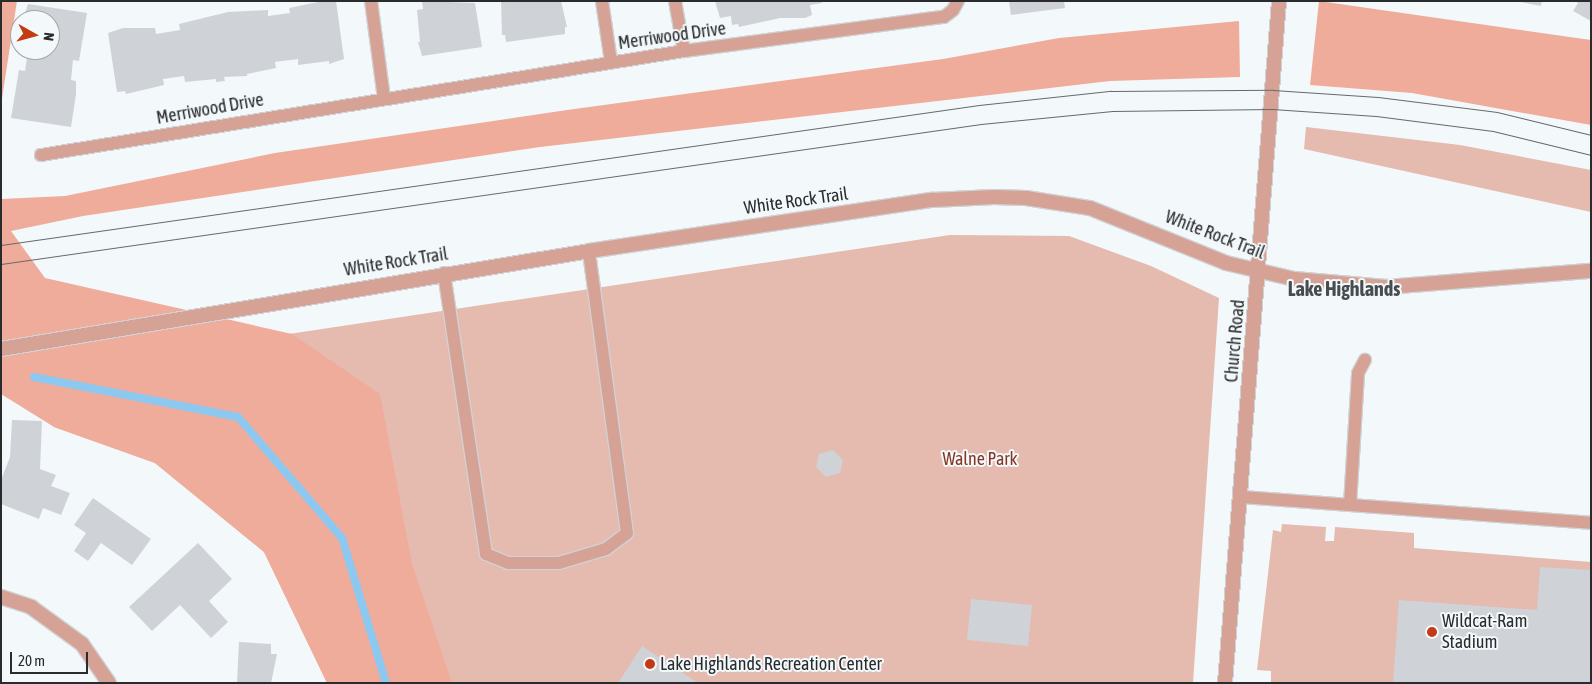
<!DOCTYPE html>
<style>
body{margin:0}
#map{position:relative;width:1592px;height:684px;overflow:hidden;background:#f3f8fb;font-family:"Asap Condensed",sans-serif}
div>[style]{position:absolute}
.green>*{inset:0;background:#e5baaf}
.forest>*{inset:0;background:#f0ac9b}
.stream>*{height:8px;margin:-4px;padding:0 4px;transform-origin:4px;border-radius:4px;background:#8dc8f1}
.building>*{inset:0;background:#cfd3d7}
.roads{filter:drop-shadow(1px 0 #cfd3d6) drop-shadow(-1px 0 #cfd3d6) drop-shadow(0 1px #cfd3d6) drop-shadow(0 -1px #cfd3d6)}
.service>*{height:12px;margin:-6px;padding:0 6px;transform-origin:6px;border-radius:6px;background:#d6a295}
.minor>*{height:14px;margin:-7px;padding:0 7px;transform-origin:7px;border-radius:7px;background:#d6a295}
.tertiary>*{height:14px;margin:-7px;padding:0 7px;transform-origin:7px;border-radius:7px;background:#d6a295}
.tram>*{height:1px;margin:-0.5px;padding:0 0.5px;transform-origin:0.5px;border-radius:0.5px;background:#676a6c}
.dots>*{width:14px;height:14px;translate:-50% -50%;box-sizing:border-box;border:2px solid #f3f8fb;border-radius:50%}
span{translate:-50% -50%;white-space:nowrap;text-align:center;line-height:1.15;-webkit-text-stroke:4px #f3f8fb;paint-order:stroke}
.street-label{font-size:18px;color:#292b2c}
.park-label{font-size:18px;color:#853622}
.poi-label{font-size:18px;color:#292b2c}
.left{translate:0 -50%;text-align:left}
.quarter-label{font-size:20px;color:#484c4f;font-weight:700}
.frame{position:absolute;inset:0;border:2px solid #292b2c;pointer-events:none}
.north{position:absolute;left:10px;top:10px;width:50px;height:50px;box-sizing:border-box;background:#f3f8fb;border:1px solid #a2a6a8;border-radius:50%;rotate:97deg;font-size:14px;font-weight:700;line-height:20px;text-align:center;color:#292b2c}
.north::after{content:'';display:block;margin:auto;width:18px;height:22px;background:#c33a14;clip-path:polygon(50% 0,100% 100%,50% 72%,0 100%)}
.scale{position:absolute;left:10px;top:652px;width:78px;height:22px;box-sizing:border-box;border:2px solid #292b2c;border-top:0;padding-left:6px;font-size:15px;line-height:18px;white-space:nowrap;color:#292b2c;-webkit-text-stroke:4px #f3f8fb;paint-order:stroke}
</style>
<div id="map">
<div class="green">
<i style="clip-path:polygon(1306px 127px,1460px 145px,1591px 170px,1591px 212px,1304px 149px)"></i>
<i style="clip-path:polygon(950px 235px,1069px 236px,1151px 266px,1219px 298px,1193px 683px,327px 683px,264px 552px,155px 463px,54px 427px,41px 371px)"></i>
<i style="clip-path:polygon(1282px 524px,1326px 527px,1325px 541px,1334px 541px,1335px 527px,1414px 533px,1414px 548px,1591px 562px,1591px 683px,1271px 683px,1271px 671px,1257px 670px,1273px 530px,1281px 532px)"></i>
</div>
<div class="forest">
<i style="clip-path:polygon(1px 1px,17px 1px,1px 105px)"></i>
<i style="clip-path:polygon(1319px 1px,1591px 40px,1591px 125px,1412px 93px,1310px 85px)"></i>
<i style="clip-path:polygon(1239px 21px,1240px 77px,1110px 81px,540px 147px,83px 216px,11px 231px,45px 278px,292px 334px,380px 394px,412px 564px,452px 683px,327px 683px,264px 552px,155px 463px,54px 427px,1px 394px,1px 199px,65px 196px,275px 153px,567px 110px,943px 59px,1059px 38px)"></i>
</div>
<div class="stream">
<i style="left:34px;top:377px;width:208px;rotate:11.1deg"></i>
<i style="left:238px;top:417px;width:160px;rotate:49.3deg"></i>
<i style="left:342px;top:538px;width:152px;rotate:73.1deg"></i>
</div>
<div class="building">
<i style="clip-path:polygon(323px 1px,336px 1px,344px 59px,329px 64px,329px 61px,298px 65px,298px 59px,275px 62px,276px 68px,247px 74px,247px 76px,224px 77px,225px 81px,216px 82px,216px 79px,185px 82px,184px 76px,163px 79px,164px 85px,126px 94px,125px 91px,117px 92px,108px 33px,123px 28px,155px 28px,156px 34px,180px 30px,179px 24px,228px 12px,268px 10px,268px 16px,290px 13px,289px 8px)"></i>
<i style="clip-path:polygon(422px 1px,475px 3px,482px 47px,422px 56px,418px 42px,420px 42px,417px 10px,423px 9px)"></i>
<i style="clip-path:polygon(501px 1px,561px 1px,567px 27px,565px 27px,565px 34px,506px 42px,505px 35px,502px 35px)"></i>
<i style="clip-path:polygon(715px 1px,821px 1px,822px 3px,810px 5px,812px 15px,805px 18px,780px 18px,739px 27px,738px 24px,732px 25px,731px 16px,720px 18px)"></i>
<i style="clip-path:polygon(1009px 1px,1064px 1px,1065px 8px,1011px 15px)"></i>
<i style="clip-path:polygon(1515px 1px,1542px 1px,1541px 6px)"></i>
<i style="clip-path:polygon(1575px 1px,1591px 1px,1591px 21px,1573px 11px,1578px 3px)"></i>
<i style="clip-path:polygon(28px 4px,87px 13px,79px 61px,73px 60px,71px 80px,76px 81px,76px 94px,71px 127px,11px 118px,19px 70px,25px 71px,28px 50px,50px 50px,50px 20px,23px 20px)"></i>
<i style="clip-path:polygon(12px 420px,42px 421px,40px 469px,56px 475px,51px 486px,70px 493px,61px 515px,43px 508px,39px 519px,1px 504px,1px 480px,10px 457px)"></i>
<i style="clip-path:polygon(833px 450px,843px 460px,840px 473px,826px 477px,816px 467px,819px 454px)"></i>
<i style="clip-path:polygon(93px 498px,151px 539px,132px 565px,101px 543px,88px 561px,74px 551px,86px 533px,74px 525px)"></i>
<i style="clip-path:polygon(198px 543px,232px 579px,209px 601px,228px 622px,211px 638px,180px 605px,152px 631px,129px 607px)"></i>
<i style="clip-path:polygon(1540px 567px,1591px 570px,1591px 683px,1393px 683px,1399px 600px,1537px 610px)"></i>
<i style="clip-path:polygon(971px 599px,1032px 605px,1028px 646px,967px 640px)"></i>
<i style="clip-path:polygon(239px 642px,271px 644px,271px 654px,277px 654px,271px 683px,237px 683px)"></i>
<i style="clip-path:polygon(642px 646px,698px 683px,618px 683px)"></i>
</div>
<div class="roads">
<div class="service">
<i style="left:371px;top:1px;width:98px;rotate:82.4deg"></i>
<i style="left:602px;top:1px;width:62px;rotate:81.6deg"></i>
<i style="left:675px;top:1px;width:51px;rotate:79.8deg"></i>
<i style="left:41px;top:155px;width:651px;rotate:-9.19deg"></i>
<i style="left:684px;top:51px;width:262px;rotate:-7.5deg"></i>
<i style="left:944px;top:17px;width:11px;rotate:-38deg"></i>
<i style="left:953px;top:10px;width:10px;rotate:-61deg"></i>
<i style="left:444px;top:273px;width:284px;rotate:81.5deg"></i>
<i style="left:486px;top:554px;width:24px;rotate:22deg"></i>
<i style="left:508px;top:563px;width:51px"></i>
<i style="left:559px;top:563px;width:49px;rotate:-16.6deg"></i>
<i style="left:606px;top:549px;width:26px;rotate:-37deg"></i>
<i style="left:627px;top:533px;width:285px;rotate:-97.7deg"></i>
<i style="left:1241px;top:497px;width:351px;rotate:4.2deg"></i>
<i style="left:1350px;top:505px;width:132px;rotate:-86.5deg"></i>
<i style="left:1358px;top:373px;width:15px;rotate:-62deg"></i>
</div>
<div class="minor">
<i style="left:1px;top:597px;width:32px;rotate:18deg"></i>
<i style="left:31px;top:607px;width:63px;rotate:36deg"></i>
<i style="left:82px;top:644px;width:47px;rotate:55.3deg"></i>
</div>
<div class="tertiary">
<i style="left:1px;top:349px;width:596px;rotate:-9.46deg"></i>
<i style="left:589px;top:251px;width:347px;rotate:-8.5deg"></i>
<i style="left:932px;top:200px;width:62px;rotate:-2.8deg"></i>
<i style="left:994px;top:197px;width:32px;rotate:2deg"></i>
<i style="left:1026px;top:198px;width:65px;rotate:8.9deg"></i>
<i style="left:1090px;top:208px;width:147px;rotate:22deg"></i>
<i style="left:1226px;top:263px;width:70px;rotate:13.2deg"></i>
<i style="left:1294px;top:279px;width:92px;rotate:5deg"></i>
<i style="left:1386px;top:287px;width:206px;rotate:-4.5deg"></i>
<i style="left:1225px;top:683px;width:684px;rotate:-85.47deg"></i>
</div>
</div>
<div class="tram">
<i style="left:1px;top:245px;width:988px;rotate:-8.15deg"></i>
<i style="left:979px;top:105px;width:133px;rotate:-6.1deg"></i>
<i style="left:1111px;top:91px;width:162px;rotate:-0.4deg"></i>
<i style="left:1273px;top:90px;width:105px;rotate:3.8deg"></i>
<i style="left:1378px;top:97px;width:120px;rotate:7.2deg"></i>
<i style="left:1497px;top:112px;width:97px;rotate:13.7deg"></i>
<i style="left:1px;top:264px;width:990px;rotate:-8.13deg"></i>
<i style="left:981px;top:124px;width:132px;rotate:-5.7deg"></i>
<i style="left:1112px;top:111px;width:160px;rotate:-0.7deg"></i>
<i style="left:1272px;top:109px;width:104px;rotate:3.9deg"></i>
<i style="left:1376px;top:116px;width:118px;rotate:7.3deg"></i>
<i style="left:1493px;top:131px;width:101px;rotate:13.8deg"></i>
</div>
<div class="dots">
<i style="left:1432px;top:632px;background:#c33a14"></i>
<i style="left:650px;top:664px;background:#c33a14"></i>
</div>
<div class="street-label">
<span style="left:672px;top:36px;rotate:-8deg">Merriwood Drive</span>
<span style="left:210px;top:109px;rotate:-10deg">Merriwood Drive</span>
<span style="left:796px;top:201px;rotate:-8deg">White Rock Trail</span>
<span style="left:1215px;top:235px;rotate:21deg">White Rock Trail</span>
<span style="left:396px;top:262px;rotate:-9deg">White Rock Trail</span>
<span style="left:1235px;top:341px;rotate:-85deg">Church Road</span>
</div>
<div class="park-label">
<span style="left:980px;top:459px">Walne Park</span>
</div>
<div class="poi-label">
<span class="left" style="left:1442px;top:632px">Wildcat-Ram<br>Stadium</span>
<span class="left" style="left:660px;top:664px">Lake Highlands Recreation Center</span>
</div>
<div class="quarter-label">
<span style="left:1344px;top:288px">Lake Highlands</span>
</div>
<div class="frame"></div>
<div class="north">N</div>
<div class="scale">20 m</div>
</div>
